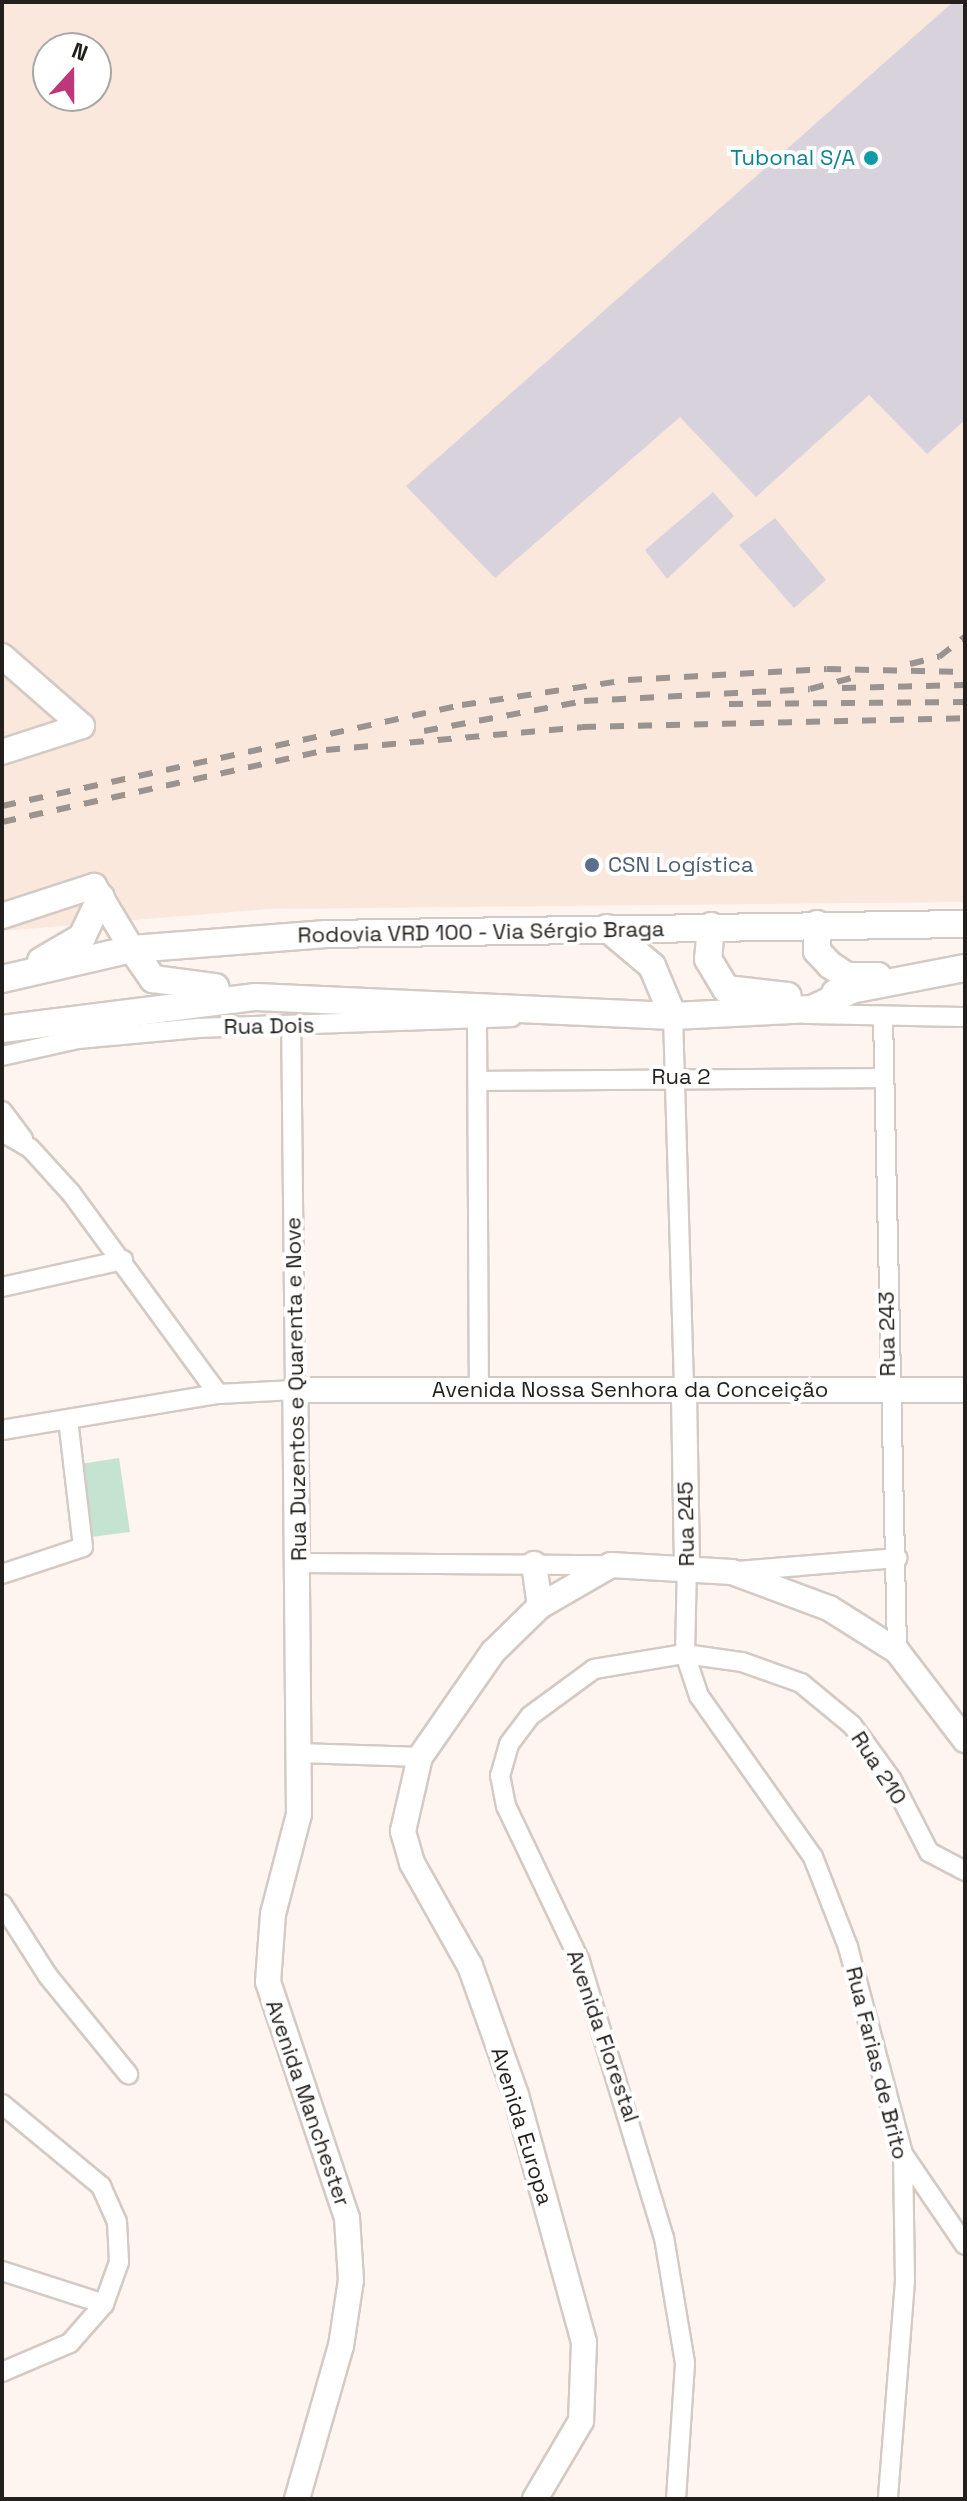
<!DOCTYPE html>
<meta charset="utf-8">
<style>
body{margin:0}
#map{position:relative;width:967px;height:2501px;overflow:hidden;background:#fef5f0;font-family:"Space Grotesk",sans-serif}
div>[style]{position:absolute}
.built>*{inset:0;background:#fae8dd}
.green>*{inset:0;background:#c5e3d1}
.building>*{inset:0;background:#d7d2dc}
.roads{filter:drop-shadow(2px 0 #d4cac4) drop-shadow(-2px 0 #d4cac4) drop-shadow(0 2px #d4cac4) drop-shadow(0 -2px #d4cac4)}
.minor>*{height:18px;margin:-9px;padding:0 9px;transform-origin:9px;border-radius:9px;background:#fff}
.tertiary>*{height:24px;margin:-12px;padding:0 12px;transform-origin:12px;border-radius:12px;background:#fff}
.secondary>*{height:26px;margin:-13px;padding:0 13px;transform-origin:13px;border-radius:13px;background:#fff}
.rail>*{height:6px;margin-top:-3px;transform-origin:0;background:repeating-linear-gradient(90deg,#9a9390 0 14px,transparent 0 28px)}
.dots>*{width:22px;height:22px;translate:-50% -50%;box-sizing:border-box;border:4px solid #fff;border-radius:50%}
span{translate:-50% -50%;white-space:nowrap;text-align:center;line-height:1.15;-webkit-text-stroke:8px #fff;paint-order:stroke}
.culture-label{font-size:22px;color:#0d838f}
.right{translate:-100% -50%;text-align:right}
.service-label{font-size:22px;color:#4e5e75}
.left{translate:0 -50%;text-align:left}
.street-label{font-size:22px;color:#231f1d}
.frame{position:absolute;inset:0;border:4px solid #231f1d;pointer-events:none}
.north{position:absolute;left:32px;top:32px;width:80px;height:80px;box-sizing:border-box;background:#fff;border:2px solid #a7a5a5;border-radius:50%;rotate:21deg;font-size:22px;font-weight:700;line-height:32px;text-align:center;color:#231f1d}
.north::after{content:'';display:block;margin:auto;width:28px;height:36px;background:#bd3779;clip-path:polygon(50% 0,100% 100%,50% 72%,0 100%)}
</style>
<div id="map">
<div class="built">
<i style="clip-path:polygon(evenodd,2px 2px,965px 2px,965px 902px,269px 909px,2px 931px,2px 2px,48px 48px,96px 48px,96px 96px,48px 96px,48px 48px)"></i>
</div>
<div class="green">
<i style="clip-path:polygon(119px 1458px,130px 1532px,91px 1537px,80px 1464px)"></i>
</div>
<div class="building">
<i style="clip-path:polygon(953px 2px,965px 6px,965px 420px,927px 454px,869px 395px,756px 497px,680px 417px,495px 578px,406px 486px)"></i>
<i style="clip-path:polygon(713px 492px,734px 516px,667px 579px,645px 550px)"></i>
<i style="clip-path:polygon(775px 518px,826px 580px,794px 608px,739px 545px)"></i>
</div>
<div class="roads">
<div class="minor">
<i style="left:806px;top:1014px;width:159px;rotate:1.1deg"></i>
<i style="left:673px;top:1016px;width:378px;rotate:88.3deg"></i>
<i style="left:883px;top:1017px;width:634px;rotate:88.73deg"></i>
<i style="left:477px;top:1022px;width:368px;rotate:89.7deg"></i>
<i style="left:2px;top:1056px;width:78px;rotate:-12.6deg"></i>
<i style="left:78px;top:1039px;width:121px;rotate:-5.2deg"></i>
<i style="left:198px;top:1028px;width:314px;rotate:-2deg"></i>
<i style="left:479px;top:1081px;width:404px;rotate:-0.4deg"></i>
<i style="left:2px;top:1111px;width:35px;rotate:53deg"></i>
<i style="left:2px;top:1132px;width:32px;rotate:30deg"></i>
<i style="left:30px;top:1148px;width:61px;rotate:47.7deg"></i>
<i style="left:71px;top:1193px;width:249px;rotate:53.8deg"></i>
<i style="left:2px;top:1287px;width:124px;rotate:-12.6deg"></i>
<i style="left:2px;top:1430px;width:219px;rotate:-9.5deg"></i>
<i style="left:218px;top:1394px;width:77px;rotate:-3deg"></i>
<i style="left:295px;top:1390px;width:364px;rotate:-90.6deg"></i>
<i style="left:299px;top:1563px;width:312px;rotate:0.4deg"></i>
<i style="left:687px;top:1566px;width:88px;rotate:91.3deg"></i>
<i style="left:685px;top:1654px;width:44px;rotate:71.6deg"></i>
<i style="left:699px;top:1696px;width:197px;rotate:54.7deg"></i>
<i style="left:813px;top:1857px;width:97px;rotate:68.7deg"></i>
<i style="left:848px;top:1947px;width:214px;rotate:75.1deg"></i>
<i style="left:903px;top:2154px;width:127px;rotate:89.1deg"></i>
<i style="left:905px;top:2281px;width:219px;rotate:94.5deg"></i>
<i style="left:737px;top:1571px;width:161px;rotate:-4.6deg"></i>
<i style="left:2px;top:1574px;width:85px;rotate:-18.4deg"></i>
<i style="left:83px;top:1547px;width:128px;rotate:-96.7deg"></i>
<i style="left:299px;top:1753px;width:121px;rotate:1.9deg"></i>
<i style="left:2px;top:1904px;width:85px;rotate:57.4deg"></i>
<i style="left:48px;top:1976px;width:127px;rotate:50.8deg"></i>
<i style="left:2px;top:2104px;width:129px;rotate:39.6deg"></i>
<i style="left:101px;top:2186px;width:39px;rotate:66deg"></i>
<i style="left:117px;top:2222px;width:40px;rotate:87.1deg"></i>
<i style="left:119px;top:2262px;width:45px;rotate:109.7deg"></i>
<i style="left:104px;top:2304px;width:52px;rotate:131.1deg"></i>
<i style="left:70px;top:2343px;width:74px;rotate:156.9deg"></i>
<i style="left:903px;top:2154px;width:110px;rotate:55.7deg"></i>
<i style="left:2px;top:2271px;width:107px;rotate:17.9deg"></i>
<i style="left:676px;top:2499px;width:136px;rotate:-86.2deg"></i>
<i style="left:685px;top:2363px;width:127px;rotate:-99.5deg"></i>
<i style="left:664px;top:2238px;width:289px;rotate:-106.9deg"></i>
<i style="left:580px;top:1961px;width:172px;rotate:-115.5deg"></i>
<i style="left:506px;top:1806px;width:31px;rotate:-101deg"></i>
<i style="left:500px;top:1776px;width:33px;rotate:-74deg"></i>
<i style="left:509px;top:1744px;width:35px;rotate:-53deg"></i>
<i style="left:530px;top:1716px;width:79px;rotate:-36.3deg"></i>
<i style="left:594px;top:1669px;width:92px;rotate:-9.4deg"></i>
<i style="left:685px;top:1654px;width:58px;rotate:8deg"></i>
<i style="left:742px;top:1662px;width:63px;rotate:19.6deg"></i>
<i style="left:801px;top:1683px;width:66px;rotate:39.5deg"></i>
<i style="left:852px;top:1725px;width:68px;rotate:54deg"></i>
<i style="left:892px;top:1780px;width:81px;rotate:62.8deg"></i>
<i style="left:929px;top:1852px;width:41px;rotate:27.8deg"></i>
</div>
<div class="tertiary">
<i style="left:2px;top:656px;width:106px;rotate:41.2deg"></i>
<i style="left:82px;top:726px;width:84px;rotate:162deg"></i>
<i style="left:2px;top:916px;width:97px;rotate:-18.1deg"></i>
<i style="left:94px;top:886px;width:74px;rotate:58.9deg"></i>
<i style="left:684px;top:1394px;width:172px;rotate:89deg"></i>
<i style="left:534px;top:1564px;width:42px;rotate:81.9deg"></i>
<i style="left:297px;top:2499px;width:159px;rotate:-74deg"></i>
<i style="left:341px;top:2346px;width:67px;rotate:-81.4deg"></i>
<i style="left:351px;top:2280px;width:62px;rotate:-93.7deg"></i>
<i style="left:347px;top:2218px;width:249px;rotate:-108.5deg"></i>
<i style="left:268px;top:1982px;width:68px;rotate:-85.8deg"></i>
<i style="left:273px;top:1914px;width:103px;rotate:-75.4deg"></i>
<i style="left:299px;top:1814px;width:424px;rotate:-90.5deg"></i>
<i style="left:295px;top:1390px;width:670px"></i>
<i style="left:535px;top:2499px;width:91px;rotate:-59.5deg"></i>
<i style="left:581px;top:2421px;width:79px;rotate:-87.8deg"></i>
<i style="left:584px;top:2342px;width:256px;rotate:-105.4deg"></i>
<i style="left:516px;top:2095px;width:137px;rotate:-109.6deg"></i>
<i style="left:470px;top:1966px;width:118px;rotate:-119.4deg"></i>
<i style="left:412px;top:1863px;width:33px;rotate:-106deg"></i>
<i style="left:403px;top:1831px;width:76px;rotate:-77.1deg"></i>
<i style="left:420px;top:1757px;width:128px;rotate:-55.2deg"></i>
<i style="left:493px;top:1652px;width:66px;rotate:-44.4deg"></i>
<i style="left:540px;top:1606px;width:82px;rotate:-30deg"></i>
<i style="left:611px;top:1565px;width:121px;rotate:3.3deg"></i>
<i style="left:732px;top:1572px;width:103px;rotate:20.4deg"></i>
<i style="left:829px;top:1608px;width:80px;rotate:32.3deg"></i>
<i style="left:897px;top:1651px;width:112px;rotate:52.6deg"></i>
</div>
<div class="secondary">
<i style="left:817px;top:924px;width:27px;rotate:90deg"></i>
<i style="left:817px;top:951px;width:19px;rotate:47deg"></i>
<i style="left:830px;top:965px;width:20px;rotate:33deg"></i>
<i style="left:847px;top:976px;width:31px"></i>
<i style="left:711px;top:926px;width:33px;rotate:95deg"></i>
<i style="left:708px;top:959px;width:35px;rotate:59deg"></i>
<i style="left:726px;top:989px;width:62px;rotate:6.4deg"></i>
<i style="left:607px;top:928px;width:59px;rotate:40.2deg"></i>
<i style="left:652px;top:966px;width:54px;rotate:67.2deg"></i>
<i style="left:132px;top:949px;width:37px;rotate:55deg"></i>
<i style="left:153px;top:979px;width:63px;rotate:7.4deg"></i>
<i style="left:41px;top:961px;width:48px;rotate:-30.3deg"></i>
<i style="left:82px;top:937px;width:44px;rotate:-64.6deg"></i>
<i style="left:2px;top:979px;width:133px;rotate:-13deg"></i>
<i style="left:132px;top:949px;width:195px;rotate:-4.4deg"></i>
<i style="left:326px;top:934px;width:639px;rotate:-0.9deg"></i>
<i style="left:835px;top:993px;width:132px;rotate:-10.9deg"></i>
<i style="left:2px;top:1029px;width:256px;rotate:-7.2deg"></i>
<i style="left:256px;top:997px;width:417px;rotate:2.6deg"></i>
<i style="left:673px;top:1016px;width:139px;rotate:-2.9deg"></i>
<i style="left:812px;top:1009px;width:44px;rotate:-25.4deg"></i>
</div>
</div>
<div class="rail">
<i style="left:910px;top:664px;width:30px;rotate:-14deg"></i>
<i style="left:939px;top:657px;width:33px;rotate:-38deg"></i>
<i style="left:842px;top:688px;width:123px;rotate:-1.4deg"></i>
<i style="left:729px;top:704px;width:236px;rotate:-0.5deg"></i>
<i style="left:424px;top:731px;width:163px;rotate:-10.6deg"></i>
<i style="left:584px;top:701px;width:226px;rotate:-3deg"></i>
<i style="left:810px;top:689px;width:55px;rotate:-14.8deg"></i>
<i style="left:2px;top:806px;width:471px;rotate:-12.4deg"></i>
<i style="left:462px;top:705px;width:168px;rotate:-8.6deg"></i>
<i style="left:628px;top:680px;width:199px;rotate:-3.2deg"></i>
<i style="left:827px;top:669px;width:138px;rotate:1.2deg"></i>
<i style="left:2px;top:822px;width:332px;rotate:-12.5deg"></i>
<i style="left:326px;top:750px;width:257px;rotate:-5.1deg"></i>
<i style="left:582px;top:727px;width:383px;rotate:-1.3deg"></i>
</div>
<div class="dots">
<i style="left:871px;top:158px;background:#0f9aa8"></i>
<i style="left:592px;top:865px;background:#5c6f8a"></i>
</div>
<div class="culture-label">
<span class="right" style="left:855px;top:158px">Tubonal S/A</span>
</div>
<div class="service-label">
<span class="left" style="left:608px;top:865px">CSN Logística</span>
</div>
<div class="street-label">
<span style="left:481px;top:932px;rotate:-1deg">Rodovia VRD 100 - Via Sérgio Braga</span>
<span style="left:269px;top:1026px;rotate:-1deg">Rua Dois</span>
<span style="left:681px;top:1077px">Rua 2</span>
<span style="left:887px;top:1334px;rotate:-91deg">Rua 243</span>
<span style="left:296px;top:1389px;rotate:-91deg">Rua Duzentos e Quarenta e Nove</span>
<span style="left:630px;top:1390px">Avenida Nossa Senhora da Conceição</span>
<span style="left:686px;top:1524px;rotate:-91deg">Rua 245</span>
<span style="left:879px;top:1768px;rotate:57deg">Rua 210</span>
<span style="left:603px;top:2036px;rotate:71deg">Avenida Florestal</span>
<span style="left:877px;top:2063px;rotate:76deg">Rua Farias de Brito</span>
<span style="left:308px;top:2103px;rotate:71deg">Avenida Manchester</span>
<span style="left:522px;top:2126px;rotate:73deg">Avenida Europa</span>
</div>
<div class="frame"></div>
<div class="north">N</div>
</div>
